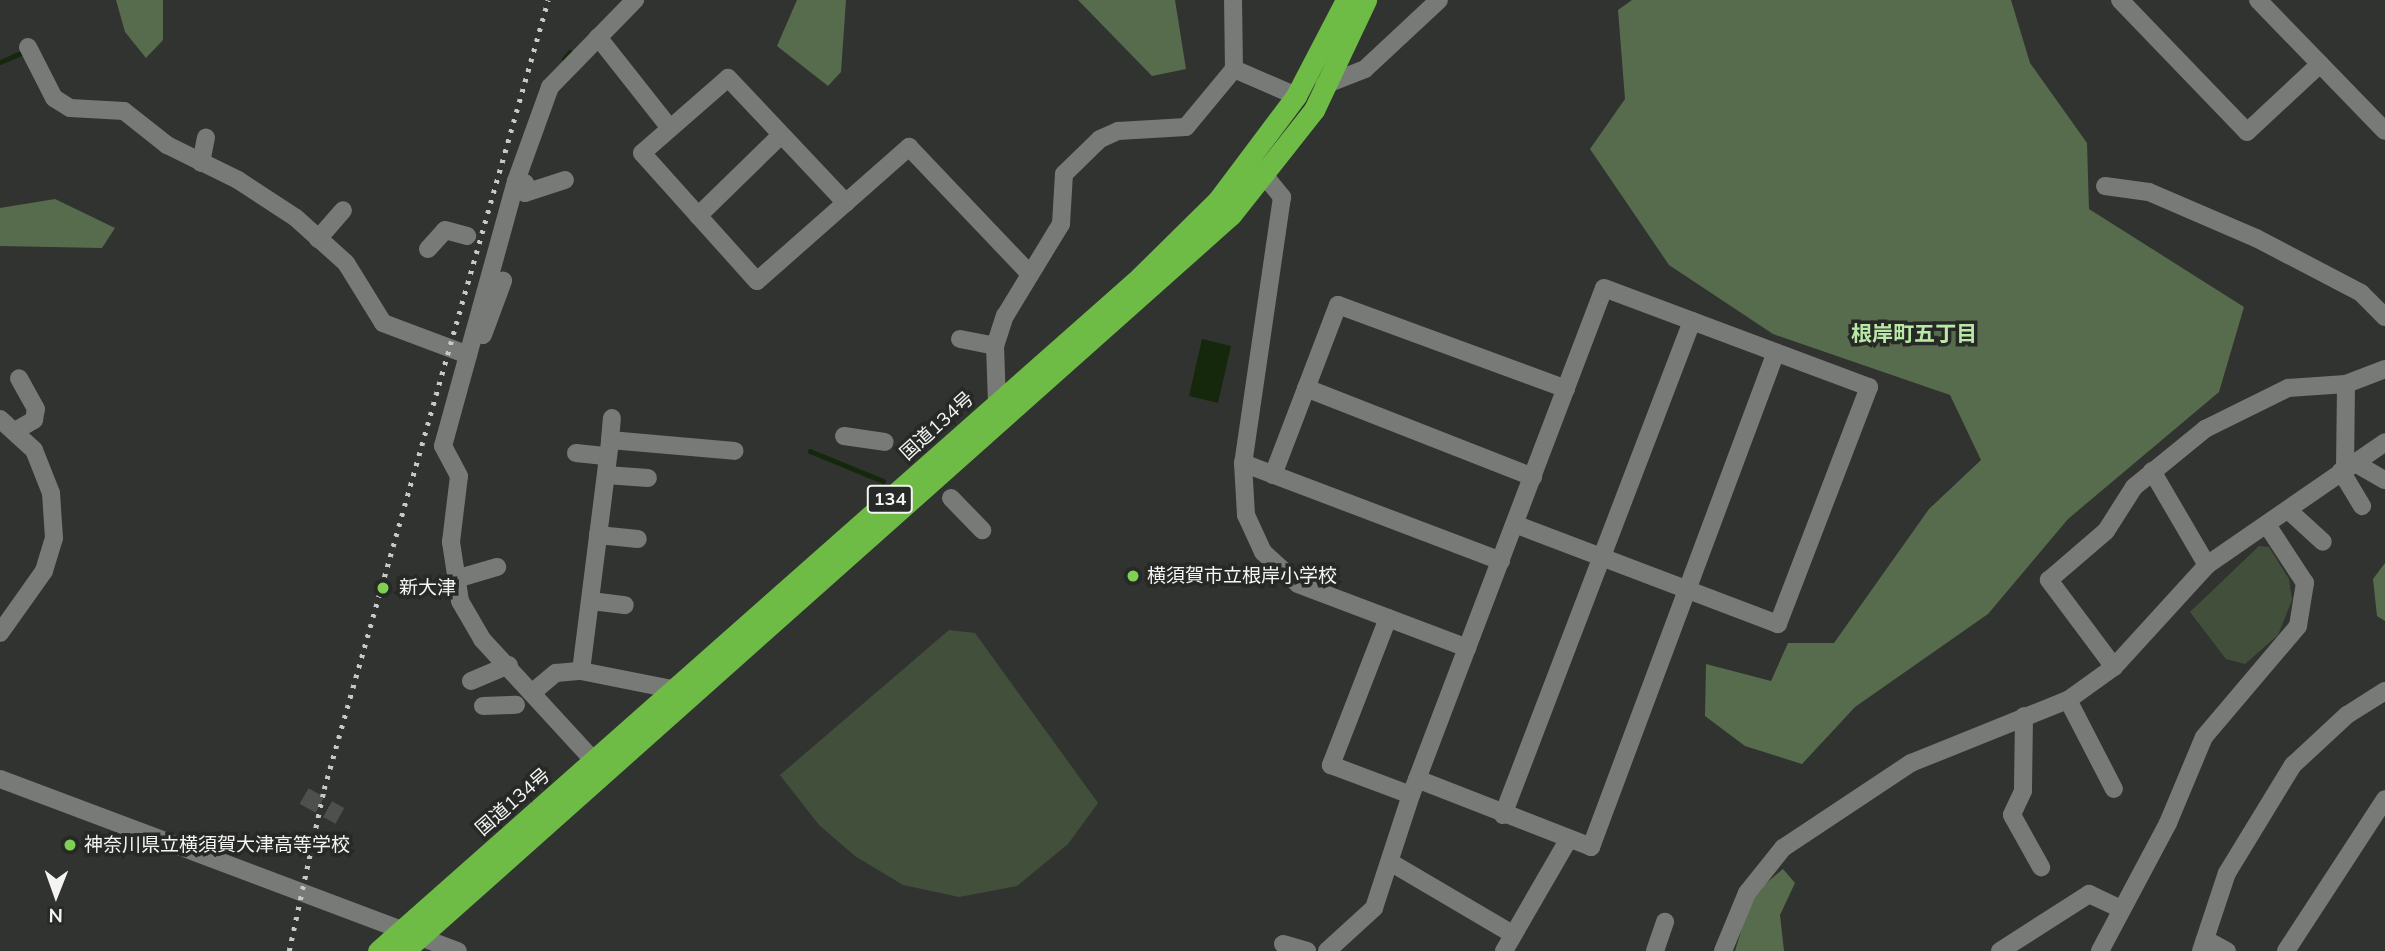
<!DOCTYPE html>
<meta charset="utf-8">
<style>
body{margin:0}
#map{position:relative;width:2385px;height:951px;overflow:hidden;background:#313330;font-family:Mulish,"Noto Sans JP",sans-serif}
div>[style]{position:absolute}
.green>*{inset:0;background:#42503b}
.forest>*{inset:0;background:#576c4d}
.water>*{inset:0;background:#16280c}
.stream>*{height:4.5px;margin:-2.25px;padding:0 2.25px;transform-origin:2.25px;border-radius:2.25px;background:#16280c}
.minor-tunnel>*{height:18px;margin-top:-9px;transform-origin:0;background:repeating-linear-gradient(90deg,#4e504d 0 18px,transparent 0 27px)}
.minor>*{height:18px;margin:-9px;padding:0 9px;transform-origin:9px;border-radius:9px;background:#787a77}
.highway>*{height:21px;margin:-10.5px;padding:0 10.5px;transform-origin:10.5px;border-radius:10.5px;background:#6ebb46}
.rail>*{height:4.5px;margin-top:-2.25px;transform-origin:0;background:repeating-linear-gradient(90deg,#c8c9c7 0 3.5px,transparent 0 10.5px)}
.dots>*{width:19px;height:19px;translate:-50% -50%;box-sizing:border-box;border:4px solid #272926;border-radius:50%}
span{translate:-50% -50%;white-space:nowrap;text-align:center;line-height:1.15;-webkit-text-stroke:7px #272926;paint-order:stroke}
.shield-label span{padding:2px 5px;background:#272926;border:2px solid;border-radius:5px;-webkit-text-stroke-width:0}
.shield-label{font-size:18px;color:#f4f5f3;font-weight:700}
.street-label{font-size:19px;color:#f4f5f3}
.poi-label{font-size:19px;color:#f4f5f3}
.left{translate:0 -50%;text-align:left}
.neighbourhood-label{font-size:21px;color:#bae8a6;font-weight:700}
.north{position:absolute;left:21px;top:860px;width:70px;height:70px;-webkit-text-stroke:5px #272926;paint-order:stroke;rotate:181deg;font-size:19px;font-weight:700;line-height:28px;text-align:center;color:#f4f5f3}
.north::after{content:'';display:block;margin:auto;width:24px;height:32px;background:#f4f5f3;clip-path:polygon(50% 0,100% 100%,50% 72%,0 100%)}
</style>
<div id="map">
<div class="green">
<i style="clip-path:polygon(2259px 546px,2269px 547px,2289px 579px,2292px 600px,2278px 635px,2245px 664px,2226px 659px,2190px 612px)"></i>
<i style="clip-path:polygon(949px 630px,975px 633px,1098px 803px,1068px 844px,1017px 886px,959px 897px,903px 885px,855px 856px,819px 825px,780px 775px)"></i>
</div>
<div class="forest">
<i style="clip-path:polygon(116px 0,163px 0,163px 40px,146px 58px,125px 32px)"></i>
<i style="clip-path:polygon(797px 0,846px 0,841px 72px,828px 86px,777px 46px)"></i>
<i style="clip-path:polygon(1078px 0,1175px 0,1186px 69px,1152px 76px)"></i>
<i style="clip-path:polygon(1632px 0,2011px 0,2030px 63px,2087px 143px,2089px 209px,2244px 307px,2219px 392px,2068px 519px,1988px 614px,1855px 707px,1802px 764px,1745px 746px,1705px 716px,1706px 664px,1771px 681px,1788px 643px,1834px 643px,1929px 509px,1981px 460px,1950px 395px,1773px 334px,1669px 265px,1590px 149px,1625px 99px,1618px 10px)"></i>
<i style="clip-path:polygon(55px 199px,115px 228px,102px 248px,0 246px,0 208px)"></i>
<i style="clip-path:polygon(2385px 563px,2385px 621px,2377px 616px,2373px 579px)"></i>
<i style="clip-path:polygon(1783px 869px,1795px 883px,1780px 915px,1784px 951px,1735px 951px,1752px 895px)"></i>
</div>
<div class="water">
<i style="clip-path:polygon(1202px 339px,1231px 346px,1218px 403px,1189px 396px)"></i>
</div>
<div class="stream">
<i style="left:564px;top:59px;width:9px;rotate:-49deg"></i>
<i style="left:0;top:62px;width:26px;rotate:-23deg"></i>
<i style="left:810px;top:451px;width:79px;rotate:22.3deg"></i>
</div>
<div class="minor-tunnel">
<i style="left:304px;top:796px;width:41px;rotate:29.1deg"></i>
</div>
<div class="minor">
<i style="left:2120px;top:0;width:183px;rotate:46.1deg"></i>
<i style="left:2247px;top:132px;width:100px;rotate:-43deg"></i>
<i style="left:2258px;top:0;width:182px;rotate:45.9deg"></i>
<i style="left:598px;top:37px;width:115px;rotate:51.7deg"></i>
<i style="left:28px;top:47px;width:57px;rotate:63deg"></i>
<i style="left:54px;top:98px;width:19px;rotate:32deg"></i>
<i style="left:70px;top:108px;width:54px;rotate:3.2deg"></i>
<i style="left:124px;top:111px;width:55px;rotate:38.3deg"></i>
<i style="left:167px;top:145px;width:79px;rotate:26.2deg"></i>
<i style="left:238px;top:180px;width:69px;rotate:33.2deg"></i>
<i style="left:296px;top:218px;width:67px;rotate:42deg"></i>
<i style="left:346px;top:263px;width:70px;rotate:58.3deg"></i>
<i style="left:383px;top:323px;width:91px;rotate:20.6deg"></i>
<i style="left:1234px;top:69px;width:68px;rotate:23.5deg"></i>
<i style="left:1324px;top:85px;width:44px;rotate:-21.3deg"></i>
<i style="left:1365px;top:69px;width:101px;rotate:-43deg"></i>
<i style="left:201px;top:163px;width:26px;rotate:-79deg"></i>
<i style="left:1255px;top:164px;width:43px;rotate:50.7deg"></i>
<i style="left:1282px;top:197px;width:269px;rotate:98.3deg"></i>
<i style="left:1243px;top:463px;width:52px;rotate:86.7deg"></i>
<i style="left:1246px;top:515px;width:41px;rotate:65.3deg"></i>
<i style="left:1263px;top:552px;width:47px;rotate:42.4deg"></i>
<i style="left:1298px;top:584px;width:181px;rotate:20.7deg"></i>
<i style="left:516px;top:181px;width:9px;rotate:13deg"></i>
<i style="left:525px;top:183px;width:10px;rotate:90deg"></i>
<i style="left:525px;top:193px;width:42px;rotate:-18deg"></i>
<i style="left:2105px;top:186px;width:44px;rotate:7.8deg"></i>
<i style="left:2149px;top:192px;width:116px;rotate:23.3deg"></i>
<i style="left:2256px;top:238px;width:119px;rotate:27.6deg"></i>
<i style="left:2361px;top:293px;width:34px;rotate:45deg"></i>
<i style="left:846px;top:203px;width:172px;rotate:-133.3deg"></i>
<i style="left:728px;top:78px;width:114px;rotate:138.9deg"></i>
<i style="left:642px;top:153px;width:172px;rotate:48.1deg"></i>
<i style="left:757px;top:281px;width:203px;rotate:-41.4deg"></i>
<i style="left:909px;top:147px;width:175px;rotate:46.4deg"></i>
<i style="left:698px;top:216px;width:116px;rotate:-44.3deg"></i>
<i style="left:318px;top:239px;width:38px;rotate:-49deg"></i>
<i style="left:428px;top:249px;width:25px;rotate:-48deg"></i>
<i style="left:445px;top:230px;width:23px;rotate:15deg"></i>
<i style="left:483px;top:335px;width:58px;rotate:-69.7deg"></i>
<i style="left:960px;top:339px;width:36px;rotate:11deg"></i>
<i style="left:1306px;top:388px;width:244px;rotate:21.4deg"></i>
<i style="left:997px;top:403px;width:57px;rotate:-92deg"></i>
<i style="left:995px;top:346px;width:32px;rotate:-72deg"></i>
<i style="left:1005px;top:316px;width:108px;rotate:-58.7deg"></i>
<i style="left:1061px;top:224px;width:50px;rotate:-86.6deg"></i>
<i style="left:1064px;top:174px;width:50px;rotate:-44.2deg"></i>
<i style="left:1100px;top:139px;width:20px;rotate:-24deg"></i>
<i style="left:1118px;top:131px;width:68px;rotate:-3.4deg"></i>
<i style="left:1186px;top:127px;width:75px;rotate:-50.4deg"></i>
<i style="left:1234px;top:69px;width:69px;rotate:-90.8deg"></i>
<i style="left:0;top:419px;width:46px;rotate:42.4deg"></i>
<i style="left:34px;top:450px;width:46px;rotate:68.4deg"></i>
<i style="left:51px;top:493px;width:45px;rotate:86.2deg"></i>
<i style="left:54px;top:538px;width:34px;rotate:107deg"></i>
<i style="left:44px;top:571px;width:76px;rotate:125.4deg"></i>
<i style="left:15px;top:431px;width:22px;rotate:-30deg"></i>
<i style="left:34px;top:420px;width:11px;rotate:-80deg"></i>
<i style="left:36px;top:409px;width:35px;rotate:-119deg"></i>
<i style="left:844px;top:436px;width:41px;rotate:8.3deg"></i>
<i style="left:610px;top:440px;width:22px;rotate:-85deg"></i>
<i style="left:576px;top:453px;width:31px;rotate:6deg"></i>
<i style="left:1243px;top:463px;width:276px;rotate:20.8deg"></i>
<i style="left:2355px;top:463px;width:34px;rotate:30deg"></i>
<i style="left:2345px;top:468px;width:84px;rotate:-89.3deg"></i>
<i style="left:2152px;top:471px;width:109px;rotate:59.7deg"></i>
<i style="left:2341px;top:471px;width:41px;rotate:59deg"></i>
<i style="left:606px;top:475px;width:42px;rotate:4.1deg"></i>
<i style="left:1273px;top:475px;width:182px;rotate:-69.1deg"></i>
<i style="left:1338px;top:305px;width:243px;rotate:20.2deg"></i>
<i style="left:951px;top:498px;width:45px;rotate:45.9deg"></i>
<i style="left:2288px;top:510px;width:47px;rotate:42.4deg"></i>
<i style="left:598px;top:535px;width:40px;rotate:5.7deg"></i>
<i style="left:456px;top:579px;width:43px;rotate:-16.3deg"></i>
<i style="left:591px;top:601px;width:34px;rotate:7deg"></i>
<i style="left:1388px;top:618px;width:158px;rotate:111.2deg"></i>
<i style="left:1331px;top:765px;width:85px;rotate:20.6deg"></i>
<i style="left:1411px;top:795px;width:542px;rotate:-69.16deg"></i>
<i style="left:1604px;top:288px;width:283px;rotate:20.5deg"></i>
<i style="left:1869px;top:387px;width:254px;rotate:111deg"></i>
<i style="left:1778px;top:624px;width:279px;rotate:-159.2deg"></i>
<i style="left:2114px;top:667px;width:109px;rotate:-126.8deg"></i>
<i style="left:2049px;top:580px;width:75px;rotate:-40.7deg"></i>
<i style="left:2106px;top:531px;width:52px;rotate:-57.5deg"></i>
<i style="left:2134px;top:487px;width:92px;rotate:-39.2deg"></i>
<i style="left:2205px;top:429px;width:93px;rotate:-26.3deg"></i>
<i style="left:2288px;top:388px;width:58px;rotate:-3.9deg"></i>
<i style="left:2346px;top:384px;width:42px;rotate:-21deg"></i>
<i style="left:581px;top:671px;width:233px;rotate:-82.8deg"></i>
<i style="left:610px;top:440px;width:125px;rotate:5deg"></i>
<i style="left:471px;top:681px;width:41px;rotate:-22.8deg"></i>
<i style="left:533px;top:692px;width:30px;rotate:-40deg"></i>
<i style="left:556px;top:673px;width:25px;rotate:-5deg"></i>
<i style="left:581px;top:671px;width:93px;rotate:11.2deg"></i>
<i style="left:2068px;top:700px;width:100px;rotate:62.7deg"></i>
<i style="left:483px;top:706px;width:33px;rotate:-2deg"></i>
<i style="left:2024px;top:716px;width:75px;rotate:90.8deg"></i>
<i style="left:2023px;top:791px;width:26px;rotate:115deg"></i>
<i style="left:2012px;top:815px;width:60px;rotate:60.9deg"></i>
<i style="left:594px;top:761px;width:166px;rotate:-132.6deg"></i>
<i style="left:482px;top:639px;width:44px;rotate:-120.1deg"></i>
<i style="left:460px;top:601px;width:60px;rotate:-98.7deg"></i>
<i style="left:451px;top:542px;width:66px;rotate:-83.1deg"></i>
<i style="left:459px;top:476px;width:34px;rotate:-118deg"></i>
<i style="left:443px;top:446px;width:275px;rotate:-74.6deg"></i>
<i style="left:516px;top:181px;width:100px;rotate:-70.1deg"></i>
<i style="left:550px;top:87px;width:122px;rotate:-45.7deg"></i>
<i style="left:0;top:779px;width:489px;rotate:20.6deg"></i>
<i style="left:1417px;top:779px;width:187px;rotate:21.3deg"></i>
<i style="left:1591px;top:847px;width:528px;rotate:-69.51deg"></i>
<i style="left:1503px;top:815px;width:529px;rotate:-69.06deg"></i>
<i style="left:1390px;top:862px;width:142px;rotate:30.5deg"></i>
<i style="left:2205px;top:939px;width:25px;rotate:29deg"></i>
<i style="left:1283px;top:944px;width:25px;rotate:16deg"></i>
<i style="left:1327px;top:951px;width:64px;rotate:-42.5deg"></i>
<i style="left:1374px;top:908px;width:119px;rotate:-71.9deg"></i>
<i style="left:1504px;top:951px;width:128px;rotate:-60deg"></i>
<i style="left:1655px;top:951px;width:31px;rotate:-71deg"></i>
<i style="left:1723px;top:951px;width:63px;rotate:-67.5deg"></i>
<i style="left:1747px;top:893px;width:58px;rotate:-51.3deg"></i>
<i style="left:1783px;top:848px;width:154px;rotate:-33.6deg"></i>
<i style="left:1911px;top:763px;width:169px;rotate:-21.9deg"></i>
<i style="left:2068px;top:700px;width:57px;rotate:-35.7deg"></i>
<i style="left:2114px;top:667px;width:138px;rotate:-47.6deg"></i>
<i style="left:2207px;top:565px;width:216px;rotate:-34.6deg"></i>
<i style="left:2000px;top:951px;width:106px;rotate:-32.6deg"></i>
<i style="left:2089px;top:894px;width:35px;rotate:25deg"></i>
<i style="left:2100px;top:951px;width:145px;rotate:-62deg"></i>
<i style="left:2168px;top:823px;width:93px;rotate:-67.3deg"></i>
<i style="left:2204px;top:737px;width:145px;rotate:-49.7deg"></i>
<i style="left:2298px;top:626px;width:44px;rotate:-80.8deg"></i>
<i style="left:2305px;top:583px;width:69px;rotate:-123.2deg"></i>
<i style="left:2201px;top:951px;width:82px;rotate:-71.6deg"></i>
<i style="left:2227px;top:873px;width:127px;rotate:-58.6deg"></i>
<i style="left:2293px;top:765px;width:74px;rotate:-42.8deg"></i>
<i style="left:2347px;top:715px;width:45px;rotate:-32.3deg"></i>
<i style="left:2286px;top:951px;width:181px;rotate:-56.9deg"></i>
</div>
<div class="highway">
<i style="left:378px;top:951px;width:1017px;rotate:-41.49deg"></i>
<i style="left:1140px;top:277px;width:110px;rotate:-44.6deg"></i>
<i style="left:1218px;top:200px;width:130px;rotate:-53.1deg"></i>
<i style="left:1296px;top:96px;width:108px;rotate:-62.5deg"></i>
<i style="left:404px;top:951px;width:1107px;rotate:-41.67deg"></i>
<i style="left:1231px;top:215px;width:134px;rotate:-51.7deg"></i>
<i style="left:1314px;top:110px;width:122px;rotate:-64.7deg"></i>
</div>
<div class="rail">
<i style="left:289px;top:951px;width:166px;rotate:-77.8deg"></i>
<i style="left:324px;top:789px;width:820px;rotate:-74.15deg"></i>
</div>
<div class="dots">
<i style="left:1133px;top:576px;background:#7ed153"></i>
<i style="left:383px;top:588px;background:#7ed153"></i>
<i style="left:70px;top:845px;background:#7ed153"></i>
</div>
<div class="shield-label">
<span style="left:890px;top:499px">134</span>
</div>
<div class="street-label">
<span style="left:937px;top:426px;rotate:-42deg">国道134号</span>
<span style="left:513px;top:802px;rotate:-41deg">国道134号</span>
</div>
<div class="poi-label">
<span class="left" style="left:1147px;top:576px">横須賀市立根岸小学校</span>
<span class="left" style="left:399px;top:588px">新大津</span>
<span class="left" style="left:84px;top:845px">神奈川県立横須賀大津高等学校</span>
</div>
<div class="neighbourhood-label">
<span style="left:1914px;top:333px">根岸町五丁目</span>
</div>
<div class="north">N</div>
</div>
